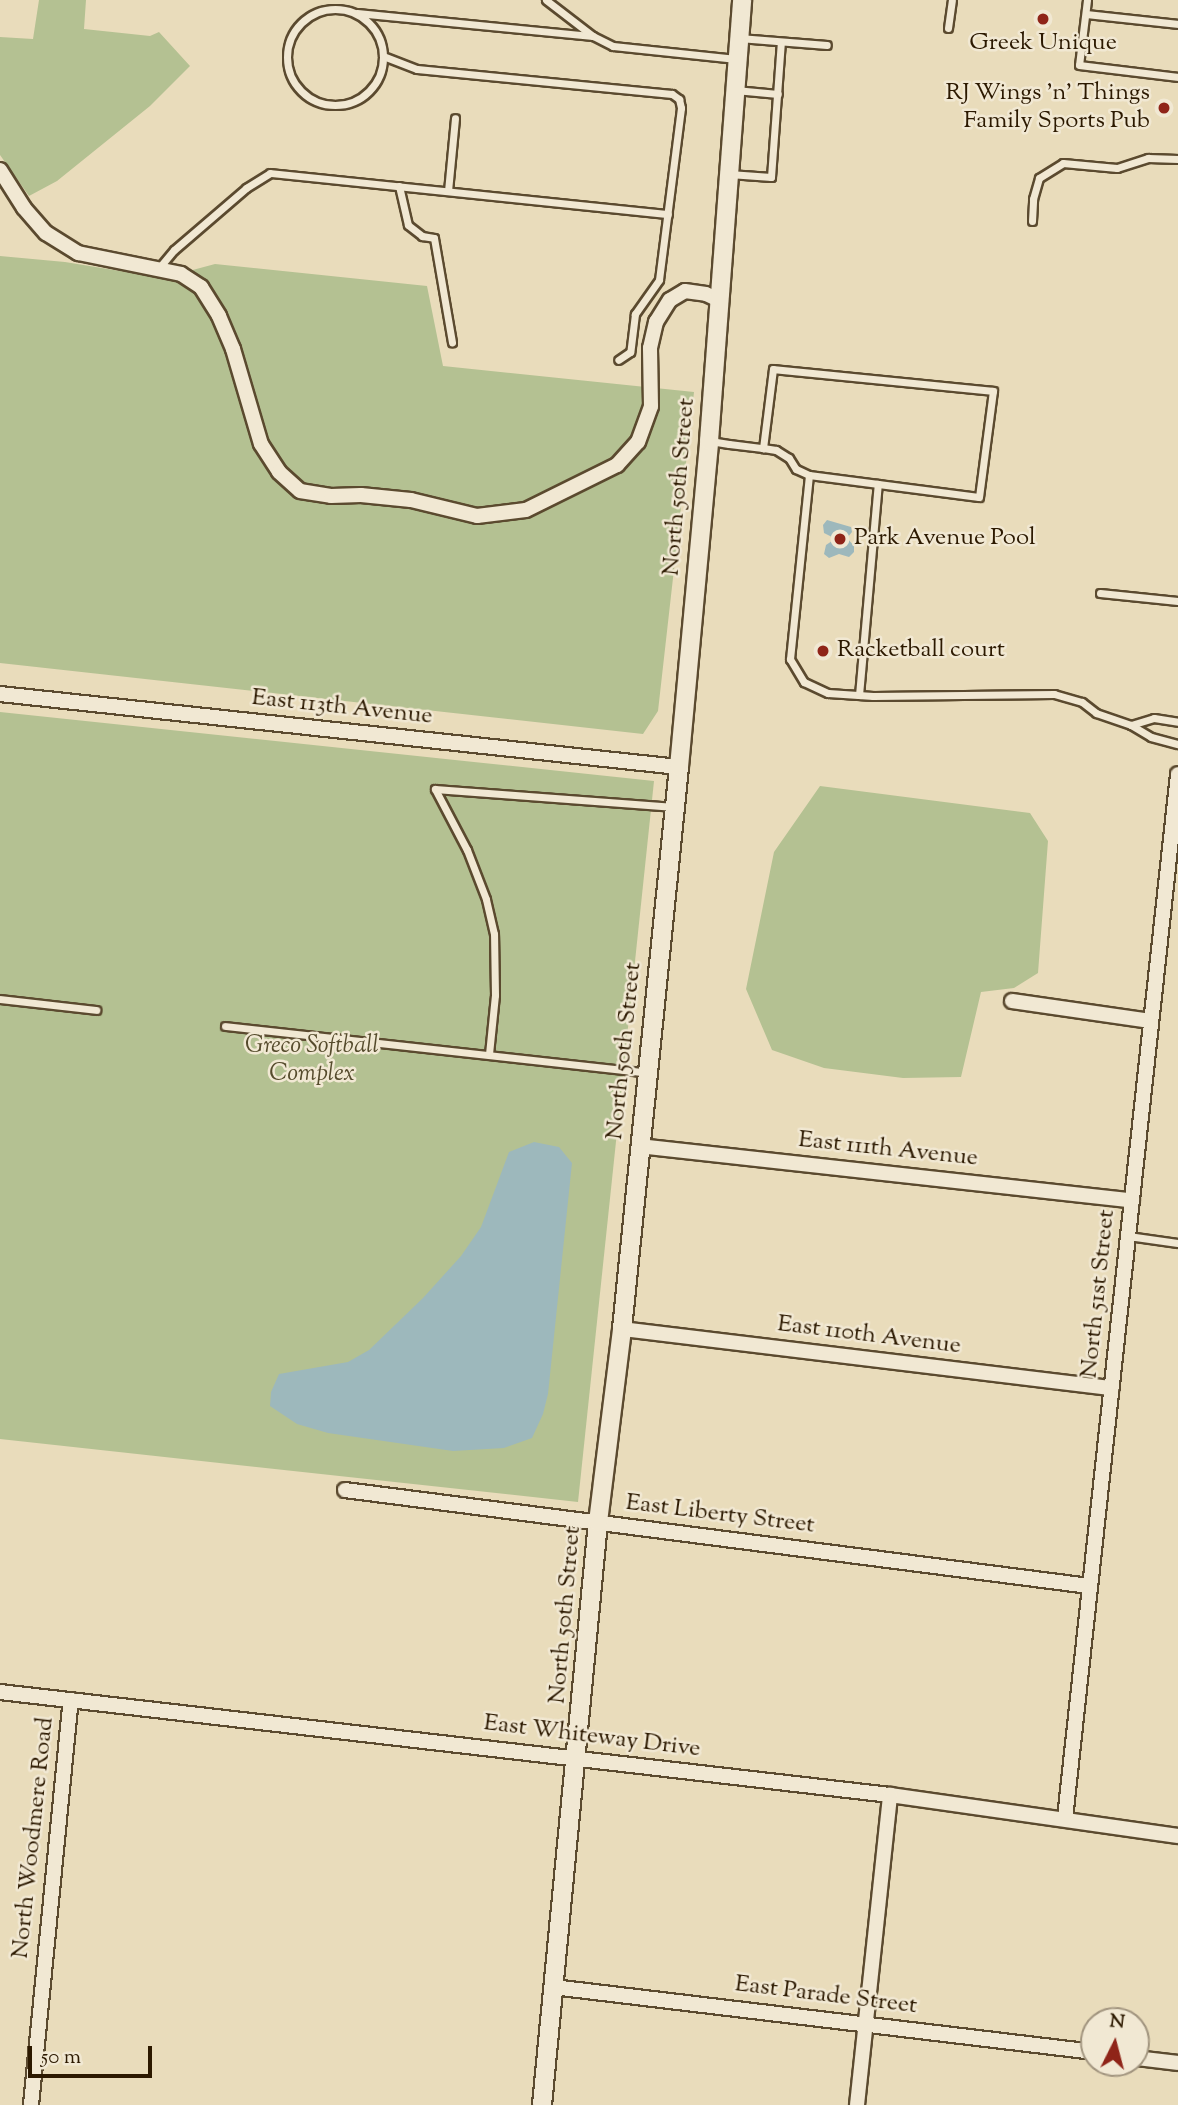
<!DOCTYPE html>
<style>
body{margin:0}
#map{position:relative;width:1178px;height:2105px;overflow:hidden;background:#e9dcbb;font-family:"Sorts Mill Goudy",serif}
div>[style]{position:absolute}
.green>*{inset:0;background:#b4c192}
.water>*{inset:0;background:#9db8bc}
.roads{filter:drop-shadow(2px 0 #5b4a2f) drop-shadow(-2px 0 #5b4a2f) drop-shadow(0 2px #5b4a2f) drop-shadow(0 -2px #5b4a2f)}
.service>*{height:7px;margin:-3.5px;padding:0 3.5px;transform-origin:3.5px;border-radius:3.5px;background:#f1e8d3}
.service>.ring{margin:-3.5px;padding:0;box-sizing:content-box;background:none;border:7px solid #f1e8d3;border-radius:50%}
.minor>*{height:14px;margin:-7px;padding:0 7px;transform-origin:7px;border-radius:7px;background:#f1e8d3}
.tertiary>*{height:18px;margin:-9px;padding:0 9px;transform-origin:9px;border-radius:9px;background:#f1e8d3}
.dots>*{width:19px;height:19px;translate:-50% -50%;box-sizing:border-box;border:4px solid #f1e8d3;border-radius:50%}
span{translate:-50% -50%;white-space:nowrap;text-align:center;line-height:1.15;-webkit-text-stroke:5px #f1e8d3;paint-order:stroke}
.poi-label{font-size:24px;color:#2c1900}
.right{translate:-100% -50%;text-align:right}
.left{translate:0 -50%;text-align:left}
.street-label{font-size:24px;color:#2c1900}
.park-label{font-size:24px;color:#554b2c;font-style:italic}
.north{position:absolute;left:1080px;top:2007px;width:70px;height:70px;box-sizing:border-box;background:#f1e8d3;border:2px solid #a2957f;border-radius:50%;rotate:6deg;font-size:19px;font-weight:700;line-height:28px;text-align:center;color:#2c1900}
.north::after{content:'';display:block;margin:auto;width:24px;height:32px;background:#8f2418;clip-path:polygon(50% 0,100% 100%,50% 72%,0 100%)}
.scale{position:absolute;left:28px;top:2046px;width:124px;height:32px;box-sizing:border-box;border:4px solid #2c1900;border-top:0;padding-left:9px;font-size:21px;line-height:24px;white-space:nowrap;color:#2c1900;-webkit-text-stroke:5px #f1e8d3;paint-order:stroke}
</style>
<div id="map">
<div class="green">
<i style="clip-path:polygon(39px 0,86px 0,84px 29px,150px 36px,159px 32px,190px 66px,150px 106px,57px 181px,29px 196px,0 155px,0 37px,33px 39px)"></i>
<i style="clip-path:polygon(0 256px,65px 262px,163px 278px,215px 264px,427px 286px,443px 366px,694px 392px,658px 711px,643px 734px,0 663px)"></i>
<i style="clip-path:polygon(0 712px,654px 781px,578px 1502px,0 1439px)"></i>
<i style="clip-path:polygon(820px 786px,1030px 813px,1048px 841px,1038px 973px,1014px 988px,981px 992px,961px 1077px,903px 1078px,824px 1068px,772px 1050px,746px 989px,774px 852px)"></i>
</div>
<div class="water">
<i style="clip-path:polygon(827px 520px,851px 527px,852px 532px,847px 538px,854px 546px,854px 552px,849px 557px,839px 554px,829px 558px,824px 554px,826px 545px,832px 541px,832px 537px,824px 533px,823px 525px)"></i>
<i style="clip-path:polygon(534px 1142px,559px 1147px,572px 1163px,548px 1394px,543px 1414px,532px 1438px,504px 1448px,453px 1451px,328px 1433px,297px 1424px,270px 1406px,271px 1392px,279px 1374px,348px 1362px,369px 1350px,423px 1298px,461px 1256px,481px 1227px,509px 1152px)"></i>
</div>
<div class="roads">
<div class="service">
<i style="left:546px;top:0;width:59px;rotate:37.5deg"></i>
<i style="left:593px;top:36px;width:22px;rotate:27deg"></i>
<i style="left:613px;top:46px;width:124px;rotate:6deg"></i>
<i style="left:1087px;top:0;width:65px;rotate:97deg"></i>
<i style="left:1079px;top:65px;width:100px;rotate:6.9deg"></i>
<i class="ring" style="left:287px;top:9px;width:89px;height:89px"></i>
<i style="left:357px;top:13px;width:237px;rotate:5.6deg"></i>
<i style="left:1086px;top:14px;width:93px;rotate:6.2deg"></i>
<i style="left:948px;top:28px;width:28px;rotate:-82deg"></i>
<i style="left:739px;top:38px;width:88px;rotate:4.5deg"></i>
<i style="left:383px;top:56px;width:36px;rotate:21deg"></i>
<i style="left:417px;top:69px;width:256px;rotate:5.6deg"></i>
<i style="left:672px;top:94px;width:9px;rotate:36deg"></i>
<i style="left:679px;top:99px;width:9px;rotate:77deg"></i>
<i style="left:681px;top:108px;width:173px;rotate:97.3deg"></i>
<i style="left:659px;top:280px;width:42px;rotate:125.2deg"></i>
<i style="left:635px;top:314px;width:38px;rotate:97deg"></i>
<i style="left:630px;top:352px;width:14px;rotate:146deg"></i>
<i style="left:735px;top:90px;width:43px;rotate:5.3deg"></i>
<i style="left:729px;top:174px;width:42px;rotate:4.1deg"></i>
<i style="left:771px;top:177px;width:135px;rotate:-85.8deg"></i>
<i style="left:399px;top:186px;width:40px;rotate:77deg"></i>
<i style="left:408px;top:225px;width:18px;rotate:38deg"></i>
<i style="left:422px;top:236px;width:12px;rotate:9deg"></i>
<i style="left:434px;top:238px;width:106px;rotate:80.2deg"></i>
<i style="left:448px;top:191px;width:73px;rotate:-84.5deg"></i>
<i style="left:1032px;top:221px;width:22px;rotate:-87deg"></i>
<i style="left:1033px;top:199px;width:22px;rotate:-74deg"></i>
<i style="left:1039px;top:178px;width:28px;rotate:-32deg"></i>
<i style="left:1063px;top:163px;width:54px;rotate:5.3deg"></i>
<i style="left:1117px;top:168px;width:33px;rotate:-18deg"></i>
<i style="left:1148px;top:158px;width:30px;rotate:2deg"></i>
<i style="left:158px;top:269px;width:25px;rotate:-50deg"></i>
<i style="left:174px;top:250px;width:95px;rotate:-40.7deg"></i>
<i style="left:246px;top:188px;width:28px;rotate:-32deg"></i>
<i style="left:270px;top:173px;width:400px;rotate:5.9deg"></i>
<i style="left:710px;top:441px;width:19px;rotate:9deg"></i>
<i style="left:729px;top:444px;width:34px;rotate:7deg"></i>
<i style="left:763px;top:448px;width:13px;rotate:9deg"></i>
<i style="left:776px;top:450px;width:15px;rotate:32deg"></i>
<i style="left:789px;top:458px;width:13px;rotate:58deg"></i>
<i style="left:796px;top:469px;width:14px;rotate:25deg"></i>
<i style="left:809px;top:475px;width:171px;rotate:7.4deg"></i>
<i style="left:979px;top:497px;width:107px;rotate:-82.5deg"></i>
<i style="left:993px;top:391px;width:221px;rotate:-174.3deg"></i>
<i style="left:773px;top:369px;width:80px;rotate:97.2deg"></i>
<i style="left:809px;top:475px;width:185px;rotate:95.9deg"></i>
<i style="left:790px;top:659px;width:27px;rotate:59deg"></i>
<i style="left:804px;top:682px;width:26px;rotate:25deg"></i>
<i style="left:828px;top:693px;width:45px;rotate:3.8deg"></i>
<i style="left:873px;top:696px;width:181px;rotate:-0.6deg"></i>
<i style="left:1054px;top:694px;width:29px;rotate:16deg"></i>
<i style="left:1082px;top:702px;width:18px;rotate:38deg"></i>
<i style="left:1096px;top:713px;width:37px;rotate:19deg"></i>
<i style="left:1131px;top:725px;width:23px;rotate:31deg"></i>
<i style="left:1151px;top:737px;width:28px;rotate:15deg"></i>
<i style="left:1100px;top:593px;width:78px;rotate:5.9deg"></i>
<i style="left:859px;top:695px;width:212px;rotate:-84.9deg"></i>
<i style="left:1131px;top:725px;width:24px;rotate:-17deg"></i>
<i style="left:1154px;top:718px;width:24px;rotate:9deg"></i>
<i style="left:0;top:999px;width:97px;rotate:6.5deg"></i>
<i style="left:225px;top:1026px;width:427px;rotate:6.3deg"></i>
<i style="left:489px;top:1054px;width:59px;rotate:-84.2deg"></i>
<i style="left:495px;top:995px;width:61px;rotate:-90.9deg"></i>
<i style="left:494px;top:934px;width:36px;rotate:-103deg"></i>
<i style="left:486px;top:899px;width:53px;rotate:-111.2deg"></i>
<i style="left:467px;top:850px;width:69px;rotate:-117.7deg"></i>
<i style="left:435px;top:789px;width:240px;rotate:4.3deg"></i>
<i style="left:1128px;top:1236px;width:50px;rotate:8deg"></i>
</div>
<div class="minor">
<i style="left:0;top:170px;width:45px;rotate:57.7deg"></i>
<i style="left:24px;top:208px;width:33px;rotate:49deg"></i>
<i style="left:46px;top:233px;width:38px;rotate:32deg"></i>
<i style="left:78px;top:253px;width:105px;rotate:11.5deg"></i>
<i style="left:181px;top:274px;width:24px;rotate:33deg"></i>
<i style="left:201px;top:287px;width:34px;rotate:58deg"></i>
<i style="left:219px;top:316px;width:36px;rotate:67deg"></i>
<i style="left:233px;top:349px;width:99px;rotate:73.6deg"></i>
<i style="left:261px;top:444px;width:33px;rotate:57deg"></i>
<i style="left:279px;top:472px;width:28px;rotate:42deg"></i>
<i style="left:300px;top:491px;width:31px;rotate:9deg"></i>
<i style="left:331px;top:496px;width:30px;rotate:-2deg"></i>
<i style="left:361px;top:495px;width:50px;rotate:5.7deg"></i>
<i style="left:411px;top:500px;width:68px;rotate:13.6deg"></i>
<i style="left:477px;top:516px;width:49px;rotate:-7deg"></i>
<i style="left:526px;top:510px;width:102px;rotate:-26.3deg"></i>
<i style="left:617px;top:465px;width:31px;rotate:-48deg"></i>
<i style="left:638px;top:442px;width:38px;rotate:-70deg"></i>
<i style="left:651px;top:406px;width:58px;rotate:-91deg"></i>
<i style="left:650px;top:348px;width:27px;rotate:-77deg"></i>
<i style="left:656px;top:322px;width:26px;rotate:-58deg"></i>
<i style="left:670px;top:300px;width:17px;rotate:-31deg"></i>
<i style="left:685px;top:291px;width:21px;rotate:8deg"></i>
<i style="left:706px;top:294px;width:14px;rotate:25deg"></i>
<i style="left:0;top:694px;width:683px;rotate:6.14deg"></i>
<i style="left:1012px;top:1001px;width:140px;rotate:8.2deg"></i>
<i style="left:639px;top:1146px;width:496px;rotate:6.3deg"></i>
<i style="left:622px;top:1329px;width:493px;rotate:6.9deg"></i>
<i style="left:345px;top:1490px;width:750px;rotate:7.35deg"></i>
<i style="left:0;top:1692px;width:896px;rotate:6.6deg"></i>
<i style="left:890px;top:1795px;width:291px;rotate:8.1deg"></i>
<i style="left:1065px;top:1818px;width:1050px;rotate:-83.82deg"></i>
<i style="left:553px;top:1987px;width:545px;rotate:6.85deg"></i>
<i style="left:1136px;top:2058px;width:42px;rotate:6.8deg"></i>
<i style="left:31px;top:2105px;width:407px;rotate:-84.4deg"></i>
<i style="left:857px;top:2105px;width:312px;rotate:-83.9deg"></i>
</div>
<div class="tertiary">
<i style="left:542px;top:2105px;width:586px;rotate:-84.51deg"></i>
<i style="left:598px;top:1522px;width:194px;rotate:-82.9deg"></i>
<i style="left:622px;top:1329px;width:565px;rotate:-84.21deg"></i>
<i style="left:679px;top:767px;width:327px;rotate:-84.7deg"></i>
<i style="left:709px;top:441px;width:442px;rotate:-85.7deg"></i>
</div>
</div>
<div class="dots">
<i style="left:1043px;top:19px;background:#8f2418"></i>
<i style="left:1164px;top:108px;background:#8f2418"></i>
<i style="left:840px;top:539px;background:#8f2418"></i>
<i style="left:823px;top:651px;background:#8f2418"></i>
</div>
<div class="poi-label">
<span style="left:1043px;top:44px">Greek Unique</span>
<span class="right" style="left:1150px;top:108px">RJ Wings 'n' Things<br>Family Sports Pub</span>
<span class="left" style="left:854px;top:539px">Park Avenue Pool</span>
<span class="left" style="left:837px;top:651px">Racketball court</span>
</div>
<div class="street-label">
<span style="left:680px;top:487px;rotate:-85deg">North 50th Street</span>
<span style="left:342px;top:708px;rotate:6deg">East 113th Avenue</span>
<span style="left:625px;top:1051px;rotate:-84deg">North 50th Street</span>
<span style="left:888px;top:1150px;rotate:6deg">East 111th Avenue</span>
<span style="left:1099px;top:1294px;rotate:-84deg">North 51st Street</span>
<span style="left:869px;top:1336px;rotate:7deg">East 110th Avenue</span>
<span style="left:720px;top:1515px;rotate:7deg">East Liberty Street</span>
<span style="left:566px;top:1615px;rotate:-85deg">North 50th Street</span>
<span style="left:592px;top:1737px;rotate:7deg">East Whiteway Drive</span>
<span style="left:34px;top:1838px;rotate:-84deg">North Woodmere Road</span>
<span style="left:826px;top:1996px;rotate:7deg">East Parade Street</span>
</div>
<div class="park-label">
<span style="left:312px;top:1061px">Greco Softball<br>Complex</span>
</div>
<div class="north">N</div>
<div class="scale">50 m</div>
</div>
